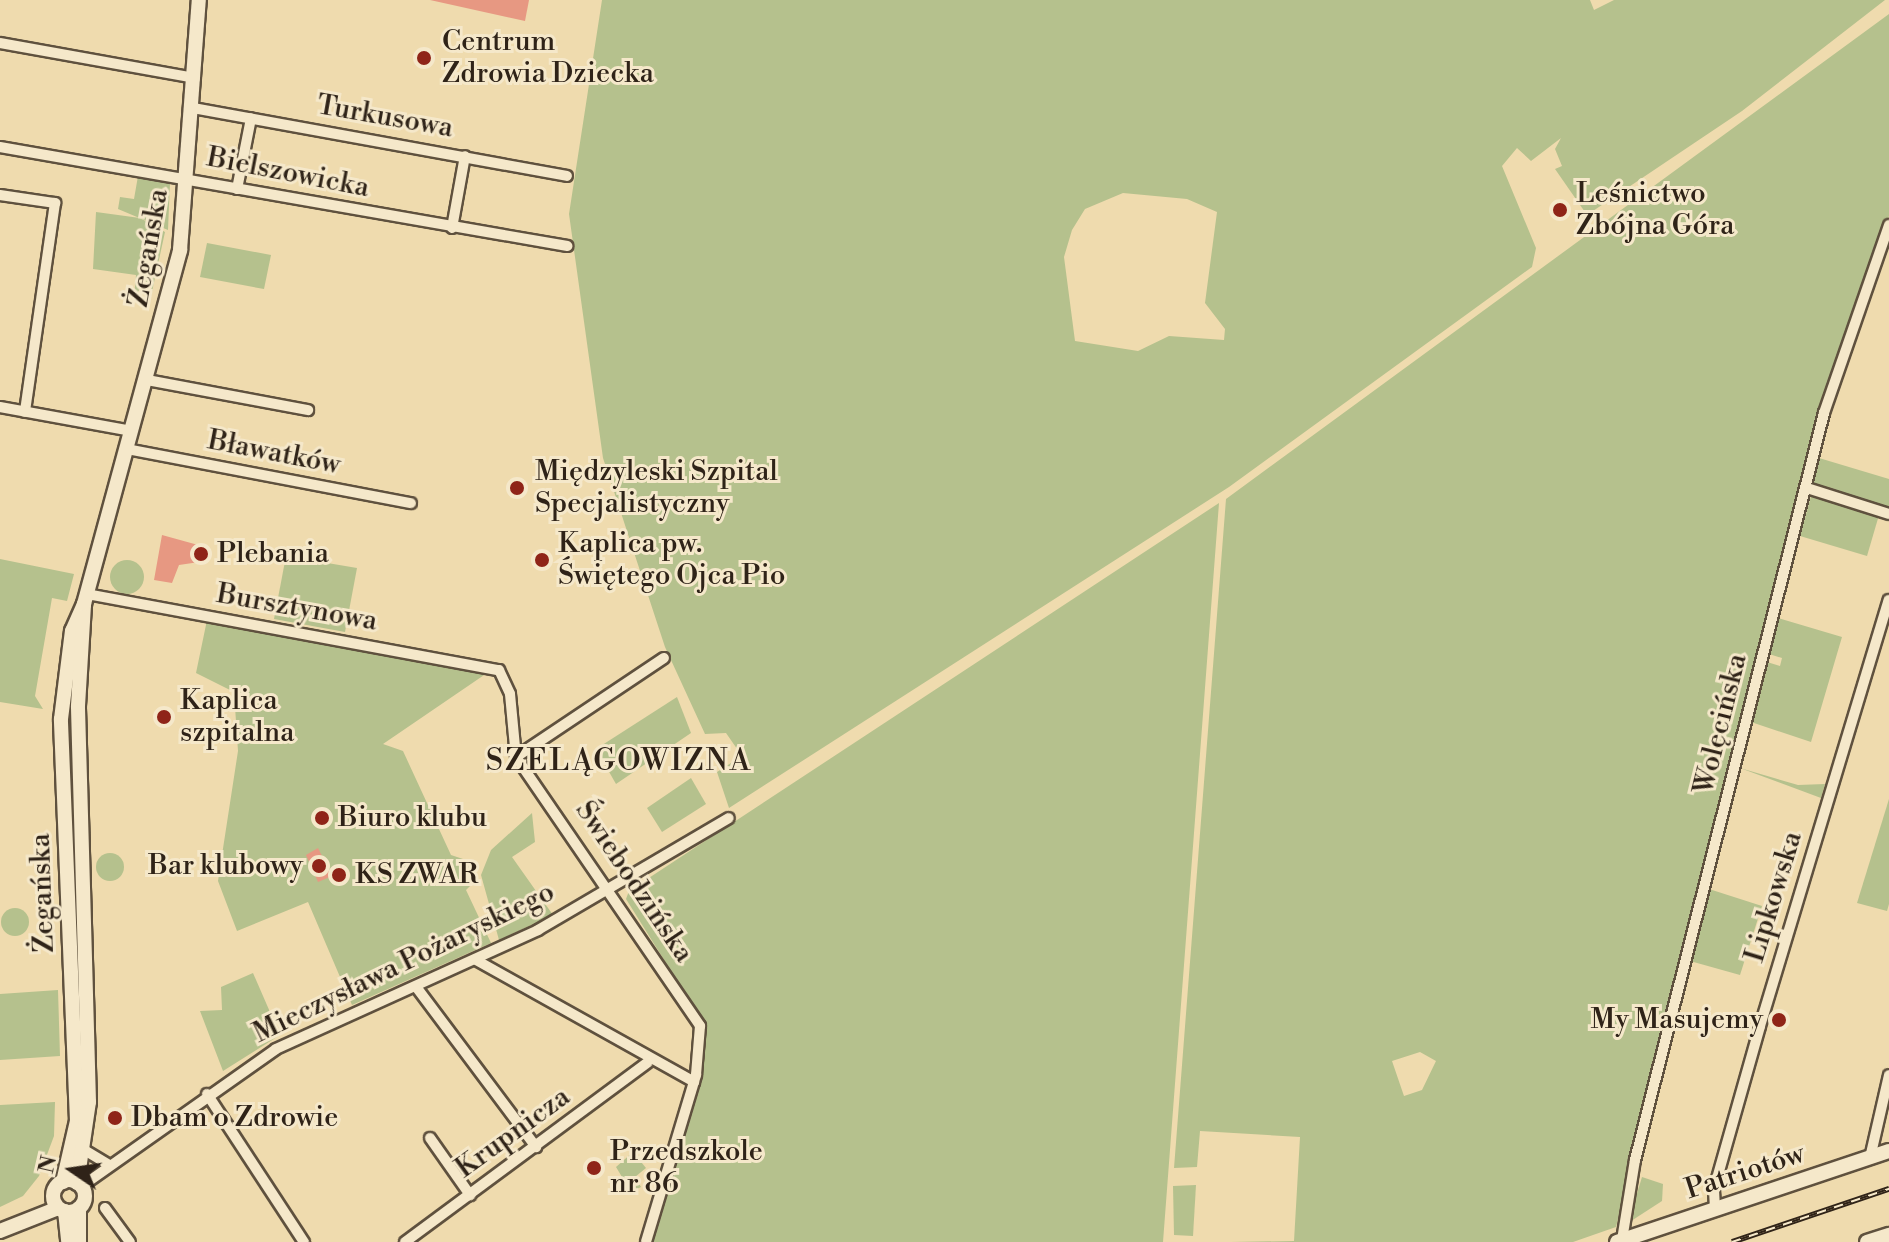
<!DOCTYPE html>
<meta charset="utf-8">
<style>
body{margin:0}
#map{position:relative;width:1889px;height:1242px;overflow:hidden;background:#efdbae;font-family:"Libre Bodoni",serif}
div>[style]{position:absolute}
.green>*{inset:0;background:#b5c18d}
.round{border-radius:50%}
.building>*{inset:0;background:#e79882}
.roads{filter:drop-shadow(2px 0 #5f513e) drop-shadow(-2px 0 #5f513e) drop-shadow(0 2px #5f513e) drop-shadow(0 -2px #5f513e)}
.street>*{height:10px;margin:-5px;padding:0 5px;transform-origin:5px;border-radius:5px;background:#f5e8ca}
.secondary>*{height:14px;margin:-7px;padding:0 7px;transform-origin:7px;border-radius:7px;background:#f5e8ca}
.secondary>.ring{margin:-7px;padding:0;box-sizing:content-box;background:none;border:14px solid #f5e8ca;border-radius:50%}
.rail>*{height:6px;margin-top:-3px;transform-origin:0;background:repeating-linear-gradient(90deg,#f5e8ca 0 9px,#2f2318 0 18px);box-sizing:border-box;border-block:2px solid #2f2318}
.dots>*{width:22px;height:22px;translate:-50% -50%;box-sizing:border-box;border:4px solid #f5e8ca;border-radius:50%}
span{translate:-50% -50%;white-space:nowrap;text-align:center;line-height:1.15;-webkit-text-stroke:6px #f5e8ca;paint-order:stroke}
.poi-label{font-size:28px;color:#2f2318}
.left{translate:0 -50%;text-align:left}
.right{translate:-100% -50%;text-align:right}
.street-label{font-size:28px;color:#2f2318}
.neighbourhood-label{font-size:30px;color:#2f2318;letter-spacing:2px}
.north{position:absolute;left:32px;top:1130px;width:80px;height:80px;-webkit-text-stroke:6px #f5e8ca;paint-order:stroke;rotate:283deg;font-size:22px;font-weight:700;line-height:32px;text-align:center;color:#2f2318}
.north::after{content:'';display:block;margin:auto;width:28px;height:36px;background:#2f2318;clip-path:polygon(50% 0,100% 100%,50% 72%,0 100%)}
</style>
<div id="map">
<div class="green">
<i style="clip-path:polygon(evenodd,602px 0,1590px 0,1594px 10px,1614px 0,1885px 0,1742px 111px,1587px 215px,1555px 169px,1562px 166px,1555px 149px,1561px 138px,1531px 161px,1517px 148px,1502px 166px,1536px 248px,1532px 267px,1229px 487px,729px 808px,717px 772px,742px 756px,726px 733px,705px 734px,665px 647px,603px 458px,569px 214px,602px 0,1123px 193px,1187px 199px,1217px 212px,1205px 303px,1225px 329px,1224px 340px,1169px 336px,1138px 351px,1075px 341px,1064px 257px,1072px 230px,1085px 209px,1123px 193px)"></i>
<i style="clip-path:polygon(evenodd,1889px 14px,1889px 216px,1820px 410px,1616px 1227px,1573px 1242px,1231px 1242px,1294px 1241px,1300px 1137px,1200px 1131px,1197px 1167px,1174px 1168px,1226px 499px,1889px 14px,1420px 1052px,1436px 1061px,1422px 1090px,1404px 1096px,1392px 1061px,1420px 1052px)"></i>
<i style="clip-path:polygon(138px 176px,170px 183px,168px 230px,118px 209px,120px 197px,134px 199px)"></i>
<i style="clip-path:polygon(96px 212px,140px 218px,165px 232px,150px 301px,143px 285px,134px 297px,136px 275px,93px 269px)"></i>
<i style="clip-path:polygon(207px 243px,271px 255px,264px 289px,200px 277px)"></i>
<i style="clip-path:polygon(1819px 458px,1889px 479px,1889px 510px,1812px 485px)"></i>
<i style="clip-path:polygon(1811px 496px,1879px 515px,1867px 556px,1800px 536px)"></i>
<i style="clip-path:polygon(1219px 503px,1163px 1242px,651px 1242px,700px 1082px,706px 1027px,626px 899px,629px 891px)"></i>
<i style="clip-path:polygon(286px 556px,357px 568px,345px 632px,274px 619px)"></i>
<i style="clip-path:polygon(0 559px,74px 574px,67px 601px,52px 598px,35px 696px,43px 709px,0 702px)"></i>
<i class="round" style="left:110px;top:560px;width:34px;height:34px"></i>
<i style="clip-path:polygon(1778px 618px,1842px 637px,1811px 742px,1751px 722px,1767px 662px,1780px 666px,1782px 658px,1769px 654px)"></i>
<i style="clip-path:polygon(207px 620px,490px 671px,383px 744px,403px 751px,451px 855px,472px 862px,473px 883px,466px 890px,491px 943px,352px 1005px,308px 902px,237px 931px,218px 881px,238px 751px,234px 692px,196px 673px)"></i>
<i style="clip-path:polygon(677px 697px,691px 733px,616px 784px,596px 749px)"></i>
<i style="clip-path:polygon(1740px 768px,1798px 785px,1825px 784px,1821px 798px)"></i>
<i style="clip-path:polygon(691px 778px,706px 804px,662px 832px,647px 808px)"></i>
<i style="clip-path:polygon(1889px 799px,1889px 904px,1887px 911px,1857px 903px)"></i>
<i style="clip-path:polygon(532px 813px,535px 842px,512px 857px,553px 915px,499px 940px,481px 875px,491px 850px)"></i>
<i class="round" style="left:96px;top:853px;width:28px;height:28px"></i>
<i style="clip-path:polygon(1709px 889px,1762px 906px,1740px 975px,1690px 961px)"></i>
<i class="round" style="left:1px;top:908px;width:28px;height:28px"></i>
<i style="clip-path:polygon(253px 973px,280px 1035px,223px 1071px,200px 1011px,222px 1010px,221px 987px)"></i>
<i style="clip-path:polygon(58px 990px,60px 1056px,0 1060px,0 994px)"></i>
<i style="clip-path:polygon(55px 1102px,54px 1136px,39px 1176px,23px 1196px,0 1207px,0 1105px)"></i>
<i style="clip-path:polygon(633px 1152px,646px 1168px,635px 1177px,641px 1187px,631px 1192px,616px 1167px)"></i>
<i style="clip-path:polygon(1642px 1177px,1663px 1184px,1662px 1201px,1628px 1223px)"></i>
<i style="clip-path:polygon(1196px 1185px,1193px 1236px,1174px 1235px,1173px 1186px)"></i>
</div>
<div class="building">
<i style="clip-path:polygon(430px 0,529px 0,525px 21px)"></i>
<i style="clip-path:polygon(162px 535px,209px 548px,206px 561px,179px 565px,172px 583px,154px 580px)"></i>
<i style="clip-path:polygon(318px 848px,332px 876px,318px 882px,306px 855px)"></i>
</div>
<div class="roads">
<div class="street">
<i style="left:0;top:43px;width:198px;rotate:10.2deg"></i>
<i style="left:193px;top:108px;width:380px;rotate:10.3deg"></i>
<i style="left:0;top:147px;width:576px;rotate:9.9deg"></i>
<i style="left:237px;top:189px;width:72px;rotate:-78.8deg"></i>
<i style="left:0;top:195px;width:56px;rotate:8.3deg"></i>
<i style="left:55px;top:203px;width:211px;rotate:98.2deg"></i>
<i style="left:452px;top:228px;width:73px;rotate:-79.8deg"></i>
<i style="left:147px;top:380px;width:164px;rotate:10.6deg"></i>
<i style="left:0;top:407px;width:134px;rotate:10.3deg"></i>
<i style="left:127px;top:449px;width:289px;rotate:10.8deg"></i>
<i style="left:1807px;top:488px;width:86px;rotate:17.6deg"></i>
<i style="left:87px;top:594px;width:419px;rotate:10.5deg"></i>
<i style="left:499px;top:670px;width:26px;rotate:65deg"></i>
<i style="left:510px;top:694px;width:63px;rotate:84.6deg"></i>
<i style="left:516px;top:757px;width:326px;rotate:55.6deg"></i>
<i style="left:700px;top:1026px;width:49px;rotate:94.7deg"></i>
<i style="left:696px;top:1075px;width:174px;rotate:106.7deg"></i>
<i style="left:516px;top:757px;width:178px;rotate:-33.8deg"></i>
<i style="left:476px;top:960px;width:250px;rotate:29.2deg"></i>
<i style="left:417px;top:988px;width:199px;rotate:53.2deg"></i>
<i style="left:207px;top:1094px;width:177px;rotate:56.8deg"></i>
<i style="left:430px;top:1138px;width:70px;rotate:54.9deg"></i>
<i style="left:81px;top:1148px;width:33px;rotate:31deg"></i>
<i style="left:1870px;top:1158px;width:85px;rotate:-77.1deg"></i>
<i style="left:82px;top:1186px;width:237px;rotate:-35.2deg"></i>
<i style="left:276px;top:1049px;width:288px;rotate:-24.4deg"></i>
<i style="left:538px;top:930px;width:221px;rotate:-30.4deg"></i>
<i style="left:105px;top:1208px;width:42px;rotate:53.7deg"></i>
<i style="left:1715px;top:1209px;width:20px;rotate:-93deg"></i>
<i style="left:1714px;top:1189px;width:169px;rotate:-74.2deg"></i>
<i style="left:1760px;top:1026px;width:445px;rotate:-73.2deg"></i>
<i style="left:1622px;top:1240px;width:81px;rotate:-80.8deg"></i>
<i style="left:1635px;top:1160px;width:771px;rotate:-75.8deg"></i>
<i style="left:1824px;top:413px;width:199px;rotate:-70.9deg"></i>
<i style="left:405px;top:1242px;width:302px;rotate:-36.5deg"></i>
</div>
<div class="secondary">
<i class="ring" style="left:53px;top:1180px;width:18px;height:18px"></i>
<i style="left:63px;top:1182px;width:63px;rotate:-77.1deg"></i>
<i style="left:77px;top:1121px;width:402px;rotate:-92.3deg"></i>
<i style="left:61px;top:719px;width:89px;rotate:-82.9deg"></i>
<i style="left:72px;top:631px;width:30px;rotate:-66deg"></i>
<i style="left:77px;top:1183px;width:82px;rotate:-81.6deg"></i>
<i style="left:89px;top:1102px;width:396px;rotate:-91.6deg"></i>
<i style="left:78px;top:706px;width:102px;rotate:-86.6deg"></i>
<i style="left:84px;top:604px;width:367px;rotate:-74.8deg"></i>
<i style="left:180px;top:250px;width:251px;rotate:-85.7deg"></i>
<i style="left:65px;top:1211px;width:31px;rotate:84deg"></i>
<i style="left:0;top:1231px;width:62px;rotate:-21.6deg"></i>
<i style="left:79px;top:1242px;width:34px;rotate:-90deg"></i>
<i style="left:1617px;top:1242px;width:287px;rotate:-18.5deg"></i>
<i style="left:1867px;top:1242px;width:23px;rotate:-18deg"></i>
</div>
</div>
<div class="rail">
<i style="left:1732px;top:1242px;width:166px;rotate:-18.7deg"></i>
</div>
<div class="dots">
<i style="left:424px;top:58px;background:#8f2418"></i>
<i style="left:1560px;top:210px;background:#8f2418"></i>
<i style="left:517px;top:488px;background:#8f2418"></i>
<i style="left:201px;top:554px;background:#8f2418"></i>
<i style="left:542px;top:560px;background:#8f2418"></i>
<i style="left:164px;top:717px;background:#8f2418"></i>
<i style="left:322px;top:818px;background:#8f2418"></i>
<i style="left:319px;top:866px;background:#8f2418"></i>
<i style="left:339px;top:875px;background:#8f2418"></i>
<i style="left:1779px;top:1020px;background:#8f2418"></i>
<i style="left:115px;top:1118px;background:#8f2418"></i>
<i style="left:594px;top:1168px;background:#8f2418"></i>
</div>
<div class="poi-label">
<span class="left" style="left:442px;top:58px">Centrum<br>Zdrowia Dziecka</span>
<span class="left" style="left:1576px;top:210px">Leśnictwo<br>Zbójna Góra</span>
<span class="left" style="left:535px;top:488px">Międzyleski Szpital<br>Specjalistyczny</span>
<span class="left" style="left:558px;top:560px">Kaplica pw.<br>Świętego Ojca Pio</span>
<span class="left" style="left:217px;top:554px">Plebania</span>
<span class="left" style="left:180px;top:717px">Kaplica<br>szpitalna</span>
<span class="left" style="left:338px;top:818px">Biuro klubu</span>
<span class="right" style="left:303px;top:866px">Bar klubowy</span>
<span class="left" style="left:355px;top:875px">KS ZWAR</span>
<span class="right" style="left:1763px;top:1020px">My Masujemy</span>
<span class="left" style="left:131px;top:1118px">Dbam o Zdrowie</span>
<span class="left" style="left:610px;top:1168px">Przedszkole<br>nr 86</span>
</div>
<div class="street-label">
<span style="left:385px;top:117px;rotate:10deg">Turkusowa</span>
<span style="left:288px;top:173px;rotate:11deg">Bielszowicka</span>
<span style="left:149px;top:248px;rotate:-80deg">Żegańska</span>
<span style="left:274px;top:453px;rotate:11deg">Bławatków</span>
<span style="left:297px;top:608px;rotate:10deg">Bursztynowa</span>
<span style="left:1721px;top:724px;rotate:-76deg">Wolęcińska</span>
<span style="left:634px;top:882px;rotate:56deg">Świebodzińska</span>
<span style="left:43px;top:893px;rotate:-92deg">Żegańska</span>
<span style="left:1774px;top:897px;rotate:-73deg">Lipkowska</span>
<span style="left:404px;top:963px;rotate:-26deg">Mieczysława Pożaryskiego</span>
<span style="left:513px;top:1133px;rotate:-36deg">Krupnicza</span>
<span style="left:1745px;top:1172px;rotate:-18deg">Patriotów</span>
</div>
<div class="neighbourhood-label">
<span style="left:619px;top:761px">SZELĄGOWIZNA</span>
</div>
<div class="north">N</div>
</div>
